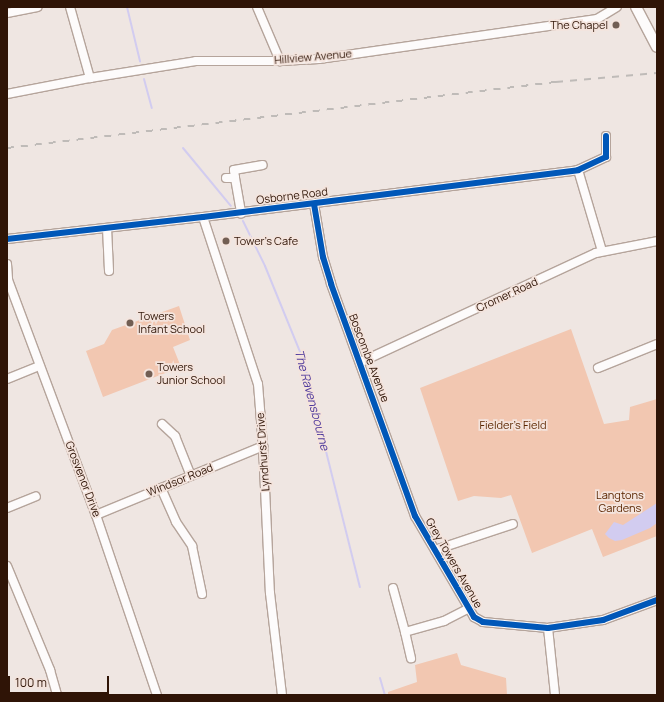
<!DOCTYPE html>
<style>
body{margin:0}
#map{position:relative;width:664px;height:702px;overflow:hidden;background:#efe6e2;font-family:Manrope,sans-serif}
div>[style]{position:absolute}
.green>*{inset:0;background:#f2c7b1}
.water>*{inset:0;background:#d2ccf0}
.stream>*{height:2px;margin:-1px;padding:0 1px;transform-origin:1px;border-radius:1px;background:#d2ccf0}
.roads{filter:drop-shadow(1px 0 #b5a49b) drop-shadow(-1px 0 #b5a49b) drop-shadow(0 1px #b5a49b) drop-shadow(0 -1px #b5a49b)}
.minor>*{height:8px;margin:-4px;padding:0 4px;transform-origin:4px;border-radius:4px;background:#fdfbfb}
.tertiary>*{height:10px;margin:-5px;padding:0 5px;transform-origin:5px;border-radius:5px;background:#fdfbfb}
.rail>*{height:2px;margin-top:-1px;transform-origin:0;background:repeating-linear-gradient(90deg,#bfbbb8 0 7px,transparent 0 14px)}
.cycleway>*{height:6px;margin:-3px;padding:0 3px;transform-origin:3px;border-radius:3px;background:#0057b8}
.dots>*{width:11px;height:11px;translate:-50% -50%;box-sizing:border-box;border:2px solid #f4e4dd;border-radius:50%}
span{translate:-50% -50%;white-space:nowrap;text-align:center;line-height:1.15;-webkit-text-stroke:3.5px #f4e4dd;paint-order:stroke}
.poi-label{font-size:11px;color:#2f1406}
.right{translate:-100% -50%;text-align:right}
.left{translate:0 -50%;text-align:left}
.street-label{font-size:11px;color:#2f1406}
.park-label{font-size:11px;color:#5c2601}
.water-label{font-size:12px;color:#503b9d;font-style:italic}
.frame{position:absolute;inset:0;border:8px solid #2f1406;pointer-events:none}
.scale{position:absolute;left:8px;top:676px;width:101px;height:18px;box-sizing:border-box;border:2px solid #2f1406;border-top:0;padding-left:5px;font-size:12px;line-height:14px;white-space:nowrap;color:#2f1406;-webkit-text-stroke:3px #f4e4dd;paint-order:stroke}
</style>
<div id="map">
<div class="green">
<i style="clip-path:polygon(179px 306px,190px 340px,173px 347px,181px 367px,103px 397px,86px 351px,104px 344px,112px 330px)"></i>
<i style="clip-path:polygon(571px 329px,604px 424px,629px 420px,630px 407px,657px 399px,657px 536px,603px 557px,592px 529px,532px 553px,511px 495px,501px 498px,474px 496px,458px 501px,420px 388px)"></i>
<i style="clip-path:polygon(457px 653px,461px 665px,506px 678px,507px 695px,388px 695px,388px 692px,417px 682px,415px 665px)"></i>
</div>
<div class="water">
<i style="clip-path:polygon(657px 503px,657px 523px,650px 528px,622px 540px,615px 541px,609px 538px,605px 534px,614px 522px,623px 525px)"></i>
</div>
<div class="stream">
<i style="left:127px;top:7px;width:56px;rotate:76.5deg"></i>
<i style="left:144px;top:79px;width:30px;rotate:75deg"></i>
<i style="left:183px;top:148px;width:75px;rotate:50.4deg"></i>
<i style="left:243px;top:221px;width:50px;rotate:63.9deg"></i>
<i style="left:265px;top:266px;width:100px;rotate:67.8deg"></i>
<i style="left:303px;top:359px;width:235px;rotate:76deg"></i>
<i style="left:380px;top:678px;width:18px;rotate:74deg"></i>
</div>
<div class="roads">
<div class="minor">
<i style="left:70px;top:7px;width:74px;rotate:74.3deg"></i>
<i style="left:257px;top:7px;width:59px;rotate:66.9deg"></i>
<i style="left:7px;top:13px;width:31px;rotate:-11deg"></i>
<i style="left:7px;top:94px;width:85px;rotate:-10.9deg"></i>
<i style="left:90px;top:78px;width:107px;rotate:-9.1deg"></i>
<i style="left:196px;top:61px;width:84px"></i>
<i style="left:280px;top:61px;width:39px;rotate:-3deg"></i>
<i style="left:319px;top:59px;width:281px;rotate:-8.2deg"></i>
<i style="left:597px;top:19px;width:23px;rotate:-31deg"></i>
<i style="left:578px;top:170px;width:84px;rotate:73.5deg"></i>
<i style="left:226px;top:178px;width:9px"></i>
<i style="left:235px;top:178px;width:8px;rotate:-97deg"></i>
<i style="left:234px;top:170px;width:29px;rotate:-10deg"></i>
<i style="left:235px;top:178px;width:36px;rotate:80deg"></i>
<i style="left:314px;top:204px;width:54px;rotate:80.4deg"></i>
<i style="left:323px;top:257px;width:28px;rotate:73deg"></i>
<i style="left:331px;top:284px;width:247px;rotate:70.1deg"></i>
<i style="left:415px;top:516px;width:117px;rotate:59.7deg"></i>
<i style="left:474px;top:617px;width:10px;rotate:29deg"></i>
<i style="left:483px;top:622px;width:65px;rotate:5.3deg"></i>
<i style="left:548px;top:628px;width:56px;rotate:-8.3deg"></i>
<i style="left:603px;top:620px;width:58px;rotate:-20.3deg"></i>
<i style="left:203px;top:217px;width:176px;rotate:71.8deg"></i>
<i style="left:258px;top:384px;width:62px;rotate:85.4deg"></i>
<i style="left:263px;top:446px;width:147px;rotate:87.3deg"></i>
<i style="left:270px;top:593px;width:103px;rotate:83.3deg"></i>
<i style="left:107px;top:228px;width:43px;rotate:87.3deg"></i>
<i style="left:7px;top:239px;width:197px;rotate:-6.4deg"></i>
<i style="left:203px;top:217px;width:378px;rotate:-7.1deg"></i>
<i style="left:578px;top:170px;width:31px;rotate:-25deg"></i>
<i style="left:606px;top:157px;width:21px;rotate:-90deg"></i>
<i style="left:7px;top:264px;width:16px;rotate:86deg"></i>
<i style="left:8px;top:280px;width:251px;rotate:69.5deg"></i>
<i style="left:96px;top:515px;width:190px;rotate:71.3deg"></i>
<i style="left:361px;top:362px;width:259px;rotate:-24.9deg"></i>
<i style="left:596px;top:253px;width:62px;rotate:-11.1deg"></i>
<i style="left:598px;top:368px;width:64px;rotate:-22.1deg"></i>
<i style="left:7px;top:379px;width:35px;rotate:-22deg"></i>
<i style="left:162px;top:424px;width:18px;rotate:43deg"></i>
<i style="left:175px;top:436px;width:43px;rotate:68.2deg"></i>
<i style="left:161px;top:488px;width:37px;rotate:66deg"></i>
<i style="left:176px;top:522px;width:29px;rotate:56deg"></i>
<i style="left:192px;top:546px;width:49px;rotate:78.2deg"></i>
<i style="left:7px;top:508px;width:31px;rotate:-22deg"></i>
<i style="left:96px;top:515px;width:181px;rotate:-22.4deg"></i>
<i style="left:435px;top:550px;width:82px;rotate:-18.4deg"></i>
<i style="left:7px;top:566px;width:113px;rotate:67.5deg"></i>
<i style="left:50px;top:670px;width:26px;rotate:74deg"></i>
<i style="left:393px;top:588px;width:46px;rotate:74.7deg"></i>
<i style="left:405px;top:632px;width:41px;rotate:-15.8deg"></i>
<i style="left:444px;top:621px;width:28px;rotate:-27deg"></i>
<i style="left:548px;top:628px;width:67px;rotate:84deg"></i>
<i style="left:405px;top:632px;width:27px;rotate:77deg"></i>
</div>
<div class="tertiary">
<i style="left:636px;top:7px;width:45px;rotate:62.3deg"></i>
</div>
</div>
<div class="rail">
<i style="left:7px;top:148px;width:553px;rotate:-6.86deg"></i>
<i style="left:556px;top:82px;width:101px;rotate:-5.1deg"></i>
</div>
<div class="cycleway">
<i style="left:314px;top:204px;width:54px;rotate:80.4deg"></i>
<i style="left:323px;top:257px;width:28px;rotate:73deg"></i>
<i style="left:331px;top:284px;width:247px;rotate:70.1deg"></i>
<i style="left:415px;top:516px;width:117px;rotate:59.7deg"></i>
<i style="left:474px;top:617px;width:10px;rotate:29deg"></i>
<i style="left:483px;top:622px;width:65px;rotate:5.3deg"></i>
<i style="left:548px;top:628px;width:56px;rotate:-8.3deg"></i>
<i style="left:603px;top:620px;width:58px;rotate:-20.3deg"></i>
<i style="left:7px;top:239px;width:197px;rotate:-6.4deg"></i>
<i style="left:203px;top:217px;width:378px;rotate:-7.1deg"></i>
<i style="left:578px;top:170px;width:31px;rotate:-25deg"></i>
<i style="left:606px;top:157px;width:21px;rotate:-90deg"></i>
</div>
<div class="dots">
<i style="left:616px;top:25px;background:#725e53"></i>
<i style="left:226px;top:241px;background:#725e53"></i>
<i style="left:130px;top:323px;background:#725e53"></i>
<i style="left:149px;top:374px;background:#725e53"></i>
</div>
<div class="poi-label">
<span class="right" style="left:608px;top:25px">The Chapel</span>
<span class="left" style="left:234px;top:241px">Tower's Cafe</span>
<span class="left" style="left:138px;top:323px">Towers<br>Infant School</span>
<span class="left" style="left:157px;top:374px">Towers<br>Junior School</span>
</div>
<div class="street-label">
<span style="left:313px;top:57px;rotate:-5deg">Hillview Avenue</span>
<span style="left:292px;top:196px;rotate:-7deg">Osborne Road</span>
<span style="left:507px;top:295px;rotate:-25deg">Cromer Road</span>
<span style="left:369px;top:358px;rotate:69deg">Boscombe Avenue</span>
<span style="left:263px;top:452px;rotate:-94deg">Lyndhurst Drive</span>
<span style="left:83px;top:479px;rotate:69deg">Grosvenor Drive</span>
<span style="left:180px;top:480px;rotate:-22deg">Windsor Road</span>
<span style="left:454px;top:563px;rotate:60deg">Grey Towers Avenue</span>
</div>
<div class="park-label">
<span style="left:513px;top:425px">Fielder's Field</span>
<span style="left:620px;top:502px">Langtons<br>Gardens</span>
</div>
<div class="water-label">
<span style="left:312px;top:400px;rotate:75deg">The Ravensbourne</span>
</div>
<div class="frame"></div>
<div class="scale">100 m</div>
</div>
